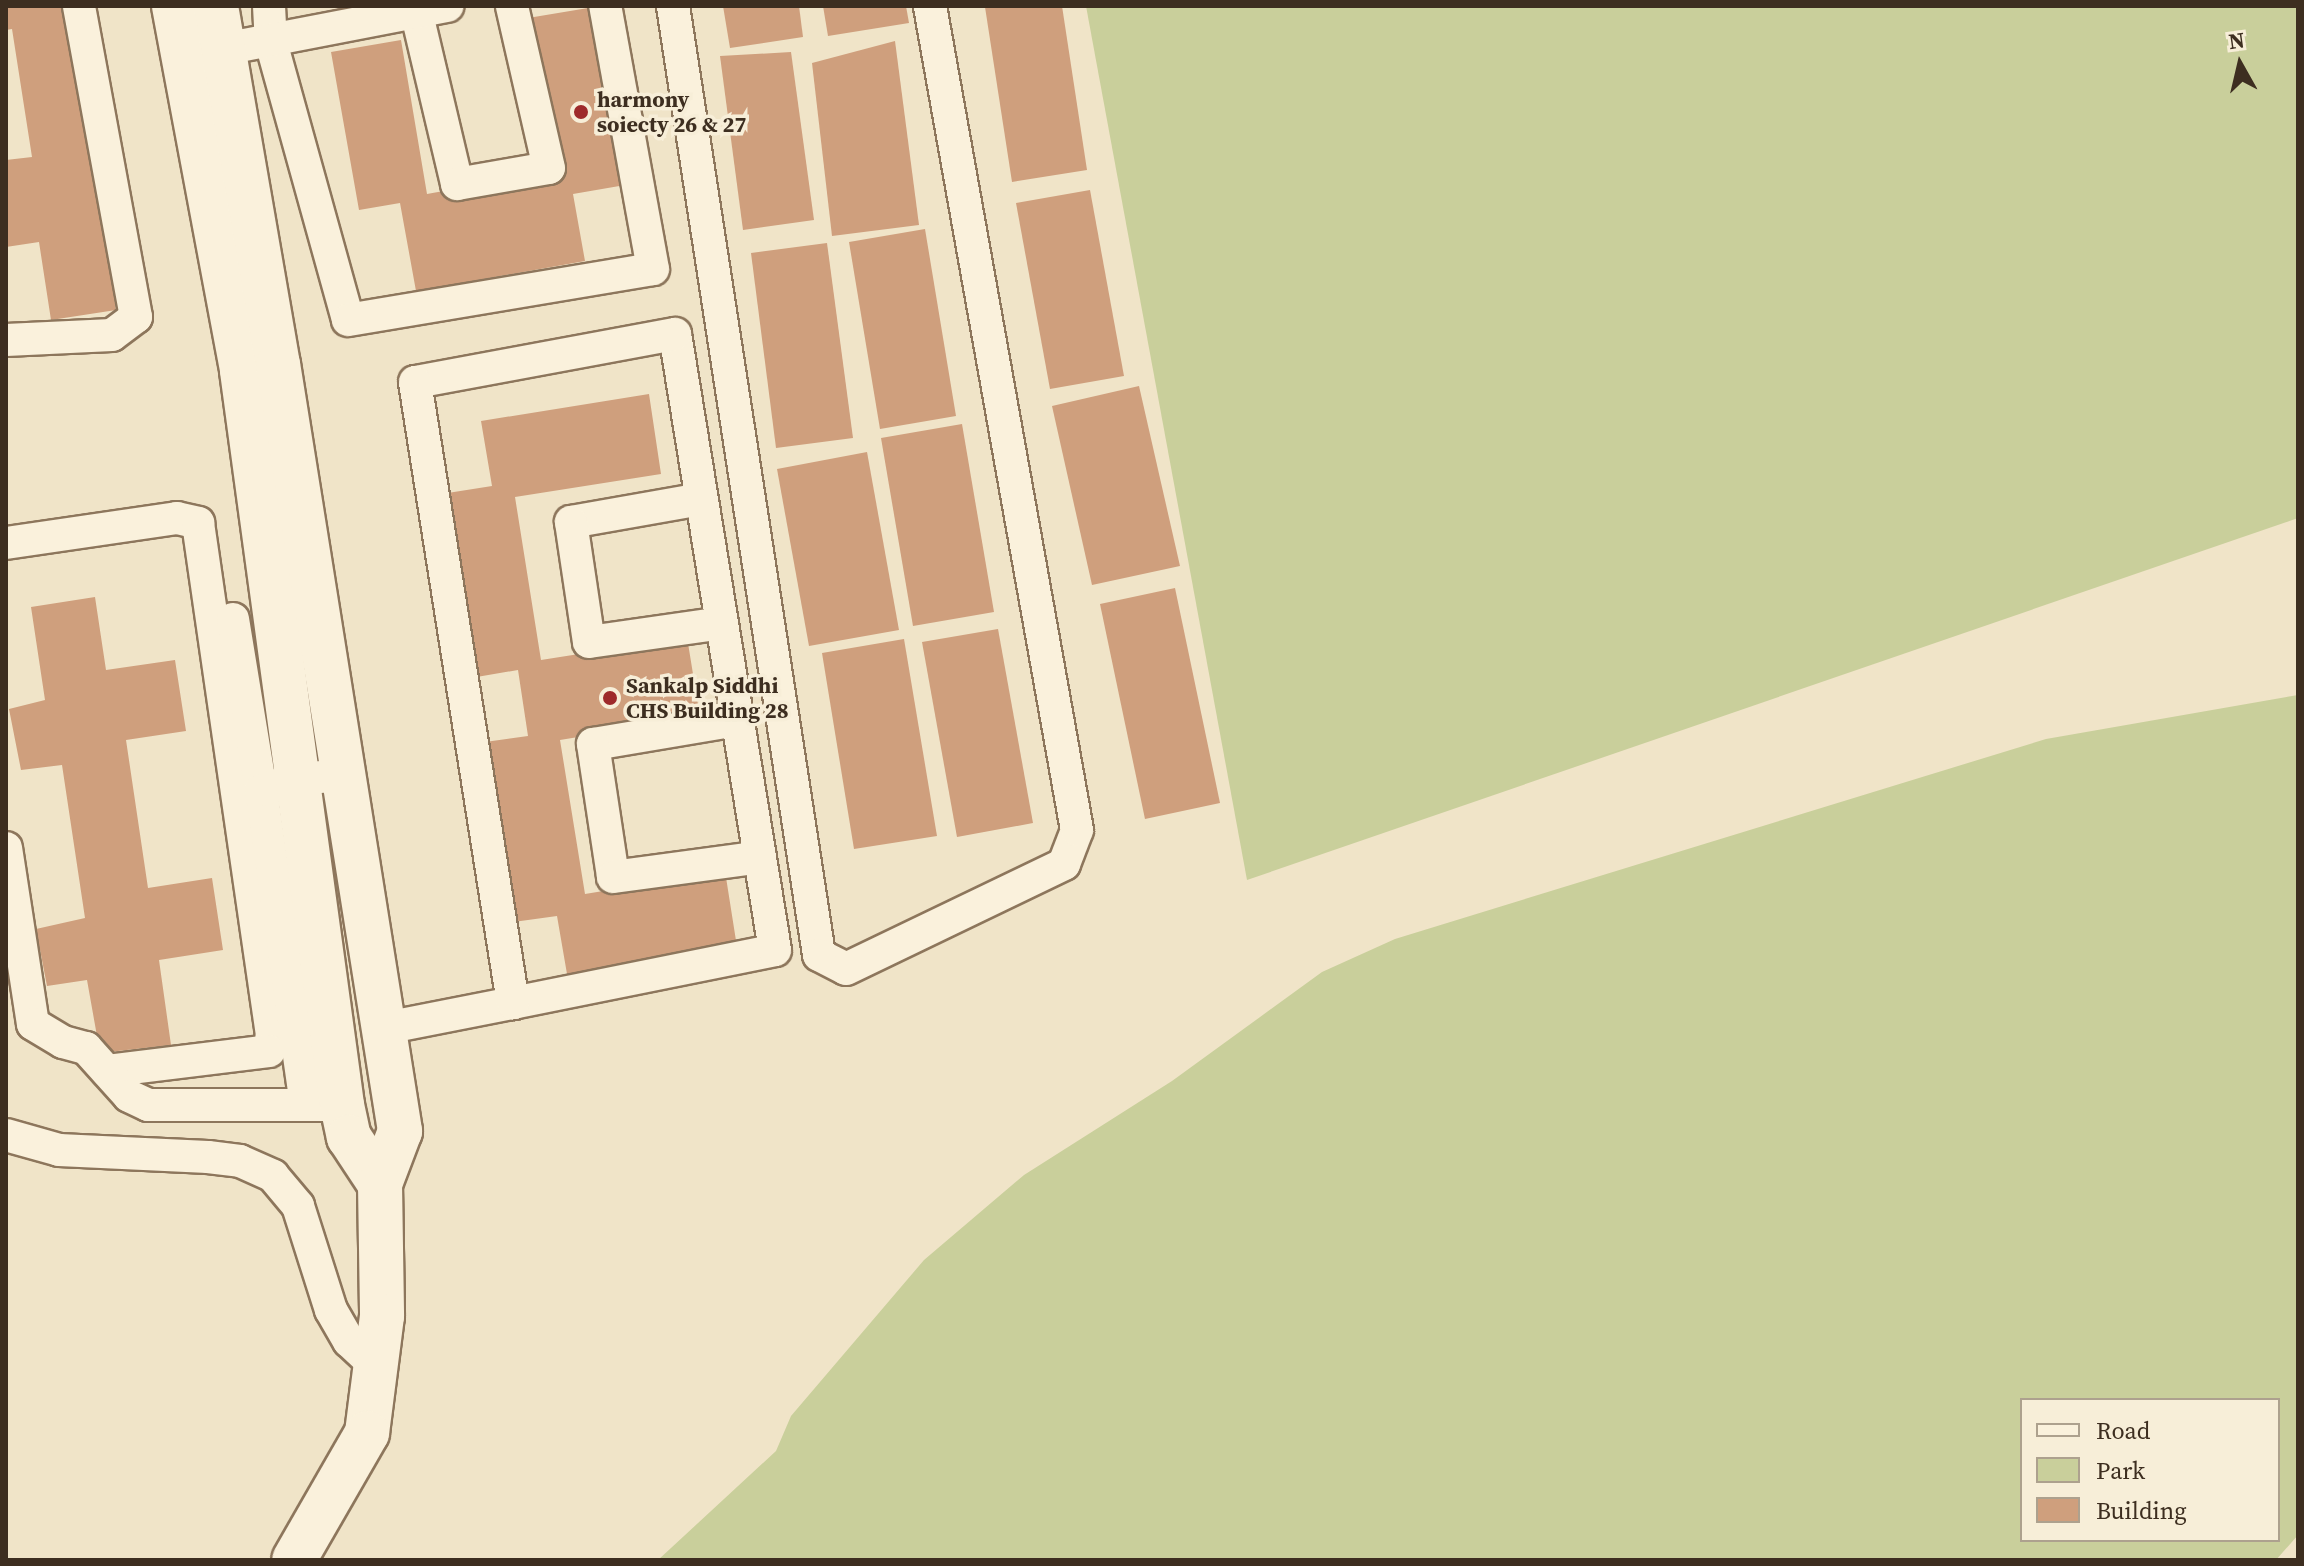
<!DOCTYPE html>
<style>
body{margin:0}
#map{position:relative;width:2304px;height:1566px;overflow:hidden;background:#f0e4c8;font-family:"Source Serif 4",serif}
div>[style]{position:absolute}
.green>*{inset:0;background:#c9cf9b}
.building>*{inset:0;background:#cf9f7d}
.roads{filter:drop-shadow(2px 0 #8d765c) drop-shadow(-2px 0 #8d765c) drop-shadow(0 2px #8d765c) drop-shadow(0 -2px #8d765c)}
.street>*{height:32px;margin:-16px;padding:0 16px;transform-origin:16px;border-radius:16px;background:#faf1dc}
.secondary>*{height:44px;margin:-22px;padding:0 22px;transform-origin:22px;border-radius:22px;background:#faf1dc}
.dots>*{width:22px;height:22px;translate:-50% -50%;box-sizing:border-box;border:4px solid #f7eed8;border-radius:50%}
span{translate:-50% -50%;white-space:nowrap;text-align:center;line-height:1.15;-webkit-text-stroke:7px #f7eed8;paint-order:stroke}
.poi-label{font-size:22px;color:#3d2e20;font-weight:700}
.left{translate:0 -50%;text-align:left}
.frame{position:absolute;inset:0;border:8px solid #3d2e20;pointer-events:none}
.legend{position:absolute;left:2020px;top:1398px;width:260px;height:144px;box-sizing:border-box;background:#f7eed8;border:2px solid #ada18e;margin:0;padding:10px 14px;list-style:none;font-size:24px;color:#3d2e20}
.legend li{display:flex;align-items:center;gap:16px;height:40px}
.legend b{width:40px;border:2px solid #ada18e}
.north{position:absolute;left:2200px;top:24px;width:80px;height:80px;-webkit-text-stroke:6px #f7eed8;paint-order:stroke;rotate:352deg;font-size:22px;font-weight:700;line-height:32px;text-align:center;color:#3d2e20}
.north::after{content:'';display:block;margin:auto;width:28px;height:36px;background:#3d2e20;clip-path:polygon(50% 0,100% 100%,50% 72%,0 100%)}
</style>
<div id="map">
<div class="green">
<i style="clip-path:polygon(1086px 6px,2298px 6px,2298px 518px,1247px 880px)"></i>
<i style="clip-path:polygon(evenodd,2298px 695px,2298px 1535px,2276px 1560px,658px 1560px,776px 1451px,791px 1416px,924px 1260px,1024px 1175px,1172px 1081px,1322px 972px,1395px 939px,2046px 739px,2298px 695px,2022px 1400px,2278px 1400px,2278px 1540px,2022px 1540px,2022px 1400px)"></i>
</div>
<div class="building">
<i style="clip-path:polygon(6px 6px,75px 6px,66px 11px,83px 126px,97px 124px,104px 225px,116px 310px,51px 320px,39px 242px,6px 247px,6px 160px,32px 157px,12px 29px,6px 30px)"></i>
<i style="clip-path:polygon(600px 6px,631px 184px,573px 194px,585px 261px,416px 291px,400px 203px,359px 210px,331px 52px,401px 40px,427px 194px,554px 171px,528px 18px)"></i>
<i style="clip-path:polygon(723px 6px,799px 6px,803px 37px,730px 48px)"></i>
<i style="clip-path:polygon(823px 6px,906px 6px,909px 23px,828px 36px)"></i>
<i style="clip-path:polygon(990px 6px,1062px 6px,1087px 170px,1012px 182px,985px 7px)"></i>
<i style="clip-path:polygon(895px 41px,919px 225px,832px 236px,812px 63px)"></i>
<i style="clip-path:polygon(791px 52px,814px 220px,743px 230px,720px 56px)"></i>
<i style="clip-path:polygon(1090px 190px,1124px 376px,1050px 389px,1016px 203px)"></i>
<i style="clip-path:polygon(925px 229px,956px 416px,880px 429px,849px 242px)"></i>
<i style="clip-path:polygon(827px 243px,853px 438px,776px 448px,751px 253px)"></i>
<i style="clip-path:polygon(1139px 386px,1180px 566px,1092px 585px,1052px 406px)"></i>
<i style="clip-path:polygon(649px 394px,661px 474px,515px 497px,541px 660px,687px 637px,700px 717px,560px 740px,585px 894px,725px 871px,737px 947px,567px 974px,557px 916px,507px 923px,478px 743px,528px 736px,518px 670px,465px 679px,435px 495px,492px 486px,481px 421px)"></i>
<i style="clip-path:polygon(962px 424px,994px 612px,913px 626px,881px 438px)"></i>
<i style="clip-path:polygon(867px 452px,899px 630px,809px 646px,777px 469px)"></i>
<i style="clip-path:polygon(1175px 588px,1220px 803px,1145px 819px,1100px 604px)"></i>
<i style="clip-path:polygon(95px 597px,106px 670px,175px 660px,186px 731px,126px 740px,148px 888px,212px 878px,223px 950px,159px 960px,171px 1045px,100px 1053px,87px 980px,47px 986px,36px 929px,85px 918px,62px 765px,21px 770px,9px 709px,45px 700px,31px 607px)"></i>
<i style="clip-path:polygon(998px 629px,1033px 823px,957px 837px,922px 642px)"></i>
<i style="clip-path:polygon(904px 639px,937px 836px,854px 849px,822px 653px)"></i>
</div>
<div class="roads">
<div class="street">
<i style="left:269px;top:6px;width:36px;rotate:87deg"></i>
<i style="left:271px;top:42px;width:288px;rotate:74.5deg"></i>
<i style="left:348px;top:320px;width:309px;rotate:-9.5deg"></i>
<i style="left:653px;top:269px;width:267px;rotate:-100.3deg"></i>
<i style="left:415px;top:6px;width:183px;rotate:76.7deg"></i>
<i style="left:457px;top:184px;width:93px;rotate:-9.9deg"></i>
<i style="left:549px;top:168px;width:166px;rotate:-102.9deg"></i>
<i style="left:673px;top:6px;width:960px;rotate:81.25deg"></i>
<i style="left:819px;top:955px;width:30px;rotate:27deg"></i>
<i style="left:846px;top:969px;width:242px;rotate:-25.7deg"></i>
<i style="left:1064px;top:864px;width:36px;rotate:-69deg"></i>
<i style="left:1077px;top:830px;width:837px;rotate:-100.12deg"></i>
<i style="left:203px;top:53px;width:249px;rotate:-10.9deg"></i>
<i style="left:6px;top:340px;width:106px;rotate:-2.7deg"></i>
<i style="left:112px;top:335px;width:30px;rotate:-37deg"></i>
<i style="left:136px;top:317px;width:316px;rotate:-100.4deg"></i>
<i style="left:701px;top:499px;width:132px;rotate:170deg"></i>
<i style="left:571px;top:522px;width:121px;rotate:81.5deg"></i>
<i style="left:589px;top:642px;width:134px;rotate:-8.1deg"></i>
<i style="left:6px;top:543px;width:173px;rotate:-8.3deg"></i>
<i style="left:177px;top:518px;width:22px;rotate:13deg"></i>
<i style="left:198px;top:523px;width:517px;rotate:81.78deg"></i>
<i style="left:272px;top:1035px;width:16px;rotate:101deg"></i>
<i style="left:269px;top:1051px;width:163px;rotate:173deg"></i>
<i style="left:233px;top:619px;width:173px;rotate:80.7deg"></i>
<i style="left:737px;top:720px;width:146px;rotate:170.5deg"></i>
<i style="left:593px;top:744px;width:134px;rotate:81.4deg"></i>
<i style="left:613px;top:877px;width:148px;rotate:-7.7deg"></i>
<i style="left:6px;top:848px;width:178px;rotate:81.3deg"></i>
<i style="left:33px;top:1024px;width:35px;rotate:31deg"></i>
<i style="left:63px;top:1042px;width:24px;rotate:15deg"></i>
<i style="left:86px;top:1048px;width:64px;rotate:48.1deg"></i>
<i style="left:129px;top:1096px;width:21px;rotate:25deg"></i>
<i style="left:148px;top:1105px;width:194px"></i>
<i style="left:385px;top:1028px;width:130px;rotate:-11.1deg"></i>
<i style="left:513px;top:1003px;width:267px;rotate:-11.4deg"></i>
<i style="left:775px;top:950px;width:624px;rotate:-99.22deg"></i>
<i style="left:675px;top:334px;width:264px;rotate:169.5deg"></i>
<i style="left:415px;top:382px;width:629px;rotate:81.03deg"></i>
<i style="left:306px;top:1105px;width:318px;rotate:-98.1deg"></i>
<i style="left:261px;top:790px;width:39px;rotate:-17deg"></i>
<i style="left:298px;top:779px;width:46px;rotate:-5deg"></i>
<i style="left:6px;top:1135px;width:55px;rotate:15.8deg"></i>
<i style="left:59px;top:1150px;width:149px;rotate:2.7deg"></i>
<i style="left:208px;top:1157px;width:32px;rotate:7deg"></i>
<i style="left:240px;top:1161px;width:36px;rotate:24deg"></i>
<i style="left:273px;top:1176px;width:39px;rotate:50deg"></i>
<i style="left:298px;top:1206px;width:109px;rotate:72.4deg"></i>
<i style="left:331px;top:1310px;width:36px;rotate:60deg"></i>
<i style="left:349px;top:1341px;width:37px;rotate:43deg"></i>
</div>
<div class="secondary">
<i style="left:174px;top:6px;width:371px;rotate:79.4deg"></i>
<i style="left:242px;top:371px;width:741px;rotate:82.24deg"></i>
<i style="left:342px;top:1105px;width:33px;rotate:78deg"></i>
<i style="left:349px;top:1137px;width:56px;rotate:56.6deg"></i>
<i style="left:216px;top:6px;width:363px;rotate:80.2deg"></i>
<i style="left:278px;top:364px;width:777px;rotate:80.96deg"></i>
<i style="left:400px;top:1131px;width:57px;rotate:110.7deg"></i>
<i style="left:380px;top:1184px;width:132px;rotate:89.1deg"></i>
<i style="left:382px;top:1316px;width:118px;rotate:97.3deg"></i>
<i style="left:367px;top:1433px;width:146px;rotate:119.9deg"></i>
</div>
</div>
<div class="dots">
<i style="left:581px;top:112px;background:#9e2a2b"></i>
<i style="left:610px;top:698px;background:#9e2a2b"></i>
</div>
<div class="poi-label">
<span class="left" style="left:597px;top:112px">harmony<br>soiecty 26 &amp; 27</span>
<span class="left" style="left:626px;top:698px">Sankalp Siddhi<br>CHS Building 28</span>
</div>
<div class="frame"></div>
<ul class="legend">
<li><b style="height:10px;background:#faf1dc"></b>Road</li>
<li><b style="height:22px;background:#c9cf9b"></b>Park</li>
<li><b style="height:22px;background:#cf9f7d"></b>Building</li>
</ul>
<div class="north">N</div>
</div>
